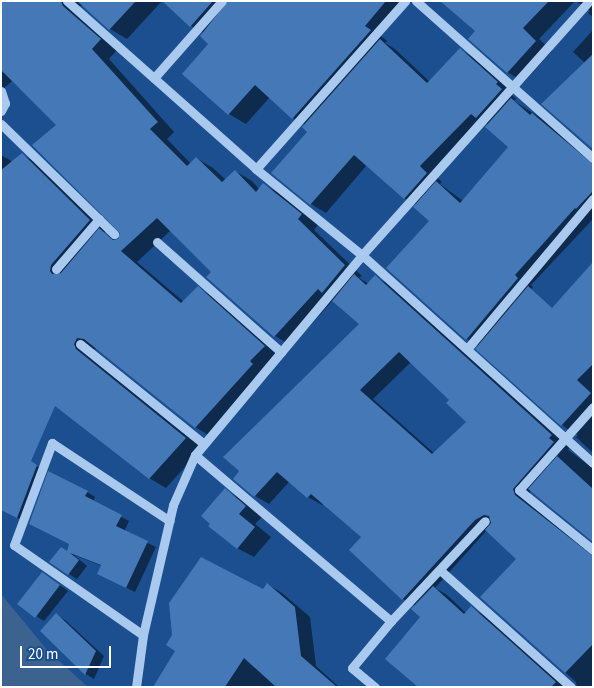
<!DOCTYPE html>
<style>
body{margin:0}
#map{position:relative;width:594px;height:688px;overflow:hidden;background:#1b4f8f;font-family:"Source Sans 3",sans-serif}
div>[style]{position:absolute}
.water>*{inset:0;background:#3c6290}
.shadow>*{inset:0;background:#0007}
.building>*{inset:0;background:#4478b7}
.minor>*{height:9px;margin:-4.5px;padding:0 4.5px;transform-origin:4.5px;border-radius:4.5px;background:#a9c9ee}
span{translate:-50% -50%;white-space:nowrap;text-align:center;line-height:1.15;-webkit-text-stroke:4px #1b4f8f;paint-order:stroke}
.frame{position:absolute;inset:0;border:2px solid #fff;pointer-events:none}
.scale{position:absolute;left:20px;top:646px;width:91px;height:22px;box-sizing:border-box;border:2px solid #fff;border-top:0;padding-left:6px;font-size:15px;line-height:18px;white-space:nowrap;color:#fff;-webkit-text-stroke:4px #1b4f8f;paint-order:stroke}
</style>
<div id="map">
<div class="water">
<i style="clip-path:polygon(1px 594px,48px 651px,88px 687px,1px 687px)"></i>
</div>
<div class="shadow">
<i style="clip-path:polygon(evenodd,1px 1px,162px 1px,127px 39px,110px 29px,83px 6px,80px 6px,77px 11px,117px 50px,109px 59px,174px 132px,167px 139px,191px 164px,196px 158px,213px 168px,226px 180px,235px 171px,252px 181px,259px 189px,264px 185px,281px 194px,318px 225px,314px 230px,362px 276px,359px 278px,369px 284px,375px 277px,390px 285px,570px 447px,568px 450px,593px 468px,593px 540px,531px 490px,527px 501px,593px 556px,593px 687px,577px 687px,576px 682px,481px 597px,518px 559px,487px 530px,435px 588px,447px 595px,466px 613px,471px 608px,485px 616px,565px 687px,420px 687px,422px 617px,415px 606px,403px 599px,363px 537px,324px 503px,322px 505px,308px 497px,290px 481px,269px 504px,255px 496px,360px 324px,333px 300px,292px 346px,275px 336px,171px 230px,137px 262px,184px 302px,198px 288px,215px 298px,281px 357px,266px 371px,269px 375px,212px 437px,195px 427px,98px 349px,93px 349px,202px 448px,166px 488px,149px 478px,39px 392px,1px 429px,1px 155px,13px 162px,22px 155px,39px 164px,107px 230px,104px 233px,117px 240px,121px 236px,120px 229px,58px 125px,12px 81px,1px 91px,1px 1px,411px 362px,451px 400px,468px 422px,434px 453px,373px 399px,411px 362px)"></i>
<i style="clip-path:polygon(evenodd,164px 1px,411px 1px,381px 36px,387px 41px,385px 43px,395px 49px,430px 82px,460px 50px,475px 58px,513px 92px,511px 94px,516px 99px,514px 101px,550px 124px,593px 162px,593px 219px,531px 285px,533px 287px,493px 332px,553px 309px,593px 263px,593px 453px,576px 437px,578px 435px,566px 428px,477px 349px,479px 346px,467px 339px,388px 268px,430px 221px,417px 205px,404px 198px,367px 165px,326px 213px,311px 204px,273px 173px,309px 132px,305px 125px,293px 118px,270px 97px,246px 124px,229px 114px,210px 44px,203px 33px,191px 26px,164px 1px,486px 123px,510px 147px,463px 201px,440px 184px,442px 182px,435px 176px,486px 123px)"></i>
<i style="clip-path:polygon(442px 1px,575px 1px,539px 39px,552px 51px,524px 82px,507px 72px,477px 31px)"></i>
<i style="clip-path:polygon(576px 1px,593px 1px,593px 17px,588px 13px,590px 11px)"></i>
<i style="clip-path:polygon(593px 30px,593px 148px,585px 63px,573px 52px)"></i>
<i style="clip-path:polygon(37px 466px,45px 471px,26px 522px,1px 509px)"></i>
<i style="clip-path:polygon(225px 490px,241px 499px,262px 517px,255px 524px,271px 537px,254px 557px,237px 548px)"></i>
<i style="clip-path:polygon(87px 492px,95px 497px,93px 502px,129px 521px,124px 532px,156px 547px,135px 592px,107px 578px,102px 566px,74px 555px,87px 566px,77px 579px,69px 574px,68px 552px,71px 544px,38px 528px)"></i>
<i style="clip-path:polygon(50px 578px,68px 591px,44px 621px,36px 616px)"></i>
<i style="clip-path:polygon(267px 584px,282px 593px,310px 617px,316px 666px,339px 687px,154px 687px,263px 590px)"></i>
<i style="clip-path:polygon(56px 615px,65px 620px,104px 656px,94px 679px,86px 674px,41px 631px)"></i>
</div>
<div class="building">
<i style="clip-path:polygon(1px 1px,61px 1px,63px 6px,101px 39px,92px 49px,158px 122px,150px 129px,187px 166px,196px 157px,222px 182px,235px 170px,256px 192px,263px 183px,302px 214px,298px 219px,345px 265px,322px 293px,318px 289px,274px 337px,206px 277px,211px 272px,157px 218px,121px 251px,181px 303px,198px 286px,265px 346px,250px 361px,253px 364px,195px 428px,84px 339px,77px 338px,74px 344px,76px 349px,186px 438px,149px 479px,55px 406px,31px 461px,37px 465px,17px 518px,1px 510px,1px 170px,22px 153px,90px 220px,51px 265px,50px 271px,52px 274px,61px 273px,99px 228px,113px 240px,118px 239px,120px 233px,32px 145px,56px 125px,1px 70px)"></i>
<i style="clip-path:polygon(77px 1px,136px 1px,109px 30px)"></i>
<i style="clip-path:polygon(162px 1px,213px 1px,190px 27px)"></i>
<i style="clip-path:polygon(228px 1px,386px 1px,365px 26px,371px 30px,292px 119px,255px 85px,228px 115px,182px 74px,208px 44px,200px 36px)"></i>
<i style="clip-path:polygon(440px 1px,549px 1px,523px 28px,536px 41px,507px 73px,468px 39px,475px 31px)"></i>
<i style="clip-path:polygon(380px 39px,427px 83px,460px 48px,498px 82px,496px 84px,502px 89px,476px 118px,471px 114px,420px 166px,427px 173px,404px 199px,354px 155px,310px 205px,271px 173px,307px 132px,302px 127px)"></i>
<i style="clip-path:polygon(593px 54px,593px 149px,541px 104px)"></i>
<i style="clip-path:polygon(511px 98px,530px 115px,532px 113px,593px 164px,593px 191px,576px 209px,575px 208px,515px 275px,518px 278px,466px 340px,386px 268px,429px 221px,413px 207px,436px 181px,460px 203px,508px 147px,485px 127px)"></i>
<i style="clip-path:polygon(593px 262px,593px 364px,577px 380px,591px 393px,561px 426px,475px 349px,528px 286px,552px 308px)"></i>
<i style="clip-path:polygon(evenodd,354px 274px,366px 285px,375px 275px,552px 435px,549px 438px,554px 442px,513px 489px,515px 495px,593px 556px,593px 644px,565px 673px,480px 597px,516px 559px,485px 530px,491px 523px,489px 516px,484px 515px,475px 520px,402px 600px,349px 550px,361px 537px,311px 494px,307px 498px,277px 472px,254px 497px,233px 479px,239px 471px,223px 457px,359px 324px,332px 301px,354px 274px,399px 352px,449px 400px,446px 403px,466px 422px,432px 454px,360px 390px,399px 352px)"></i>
<i style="clip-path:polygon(557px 456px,593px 489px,593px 542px,528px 489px)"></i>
<i style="clip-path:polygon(48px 471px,88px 491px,85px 496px,122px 515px,116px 526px,148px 541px,126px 588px,97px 574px,101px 565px,70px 553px,79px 560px,68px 575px,49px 562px,61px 547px,67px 551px,69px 544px,29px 524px)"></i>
<i style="clip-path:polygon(225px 488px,246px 506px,239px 514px,255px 527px,237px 549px,208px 526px,210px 524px,201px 516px)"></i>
<i style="clip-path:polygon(201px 557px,263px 589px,267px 583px,295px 607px,301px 656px,337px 687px,276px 687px,244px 658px,225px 687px,153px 687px,175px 651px,166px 645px,172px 635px,169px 603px)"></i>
<i style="clip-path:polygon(42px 572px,60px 585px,35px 618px,17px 604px)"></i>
<i style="clip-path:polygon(433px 586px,464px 614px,471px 606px,556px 682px,551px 687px,418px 687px,385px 659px,420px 617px,411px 609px)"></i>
<i style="clip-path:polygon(56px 613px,96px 651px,85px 675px,40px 631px)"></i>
</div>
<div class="minor">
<i style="left:67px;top:1px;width:253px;rotate:41.6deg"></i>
<i style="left:256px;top:169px;width:136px;rotate:39.1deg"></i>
<i style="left:362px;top:255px;width:311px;rotate:42deg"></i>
<i style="left:416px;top:1px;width:237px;rotate:41.6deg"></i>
<i style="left:154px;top:78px;width:103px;rotate:-48.6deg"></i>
<i style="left:1px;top:91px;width:13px;rotate:72deg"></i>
<i style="left:5px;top:103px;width:9px;rotate:117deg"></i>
<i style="left:1px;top:124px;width:158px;rotate:44.2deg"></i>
<i style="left:256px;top:169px;width:225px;rotate:-48.4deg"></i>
<i style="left:157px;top:242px;width:166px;rotate:41.6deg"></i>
<i style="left:56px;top:269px;width:66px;rotate:-49.3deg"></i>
<i style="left:80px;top:344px;width:159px;rotate:38.9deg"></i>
<i style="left:467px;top:349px;width:196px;rotate:-50deg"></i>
<i style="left:593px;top:407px;width:111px;rotate:131.7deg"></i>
<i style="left:519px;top:490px;width:95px;rotate:39deg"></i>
<i style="left:195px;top:455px;width:257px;rotate:40.3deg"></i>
<i style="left:391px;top:621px;width:61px;rotate:129.7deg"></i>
<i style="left:352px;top:668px;width:30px;rotate:40deg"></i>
<i style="left:440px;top:570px;width:176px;rotate:41.8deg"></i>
<i style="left:391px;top:621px;width:137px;rotate:-46.8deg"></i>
<i style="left:143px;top:635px;width:157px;rotate:-145.1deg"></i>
<i style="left:14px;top:545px;width:109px;rotate:-69.6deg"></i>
<i style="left:52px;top:443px;width:141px;rotate:33.5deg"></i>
<i style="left:136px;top:687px;width:52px;rotate:-82.3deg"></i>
<i style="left:143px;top:635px;width:133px;rotate:-77deg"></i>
<i style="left:173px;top:505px;width:55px;rotate:-66.3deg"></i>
<i style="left:195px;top:455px;width:261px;rotate:-50.1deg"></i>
<i style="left:362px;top:255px;width:341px;rotate:-48.2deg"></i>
</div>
<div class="frame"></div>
<div class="scale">20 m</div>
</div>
